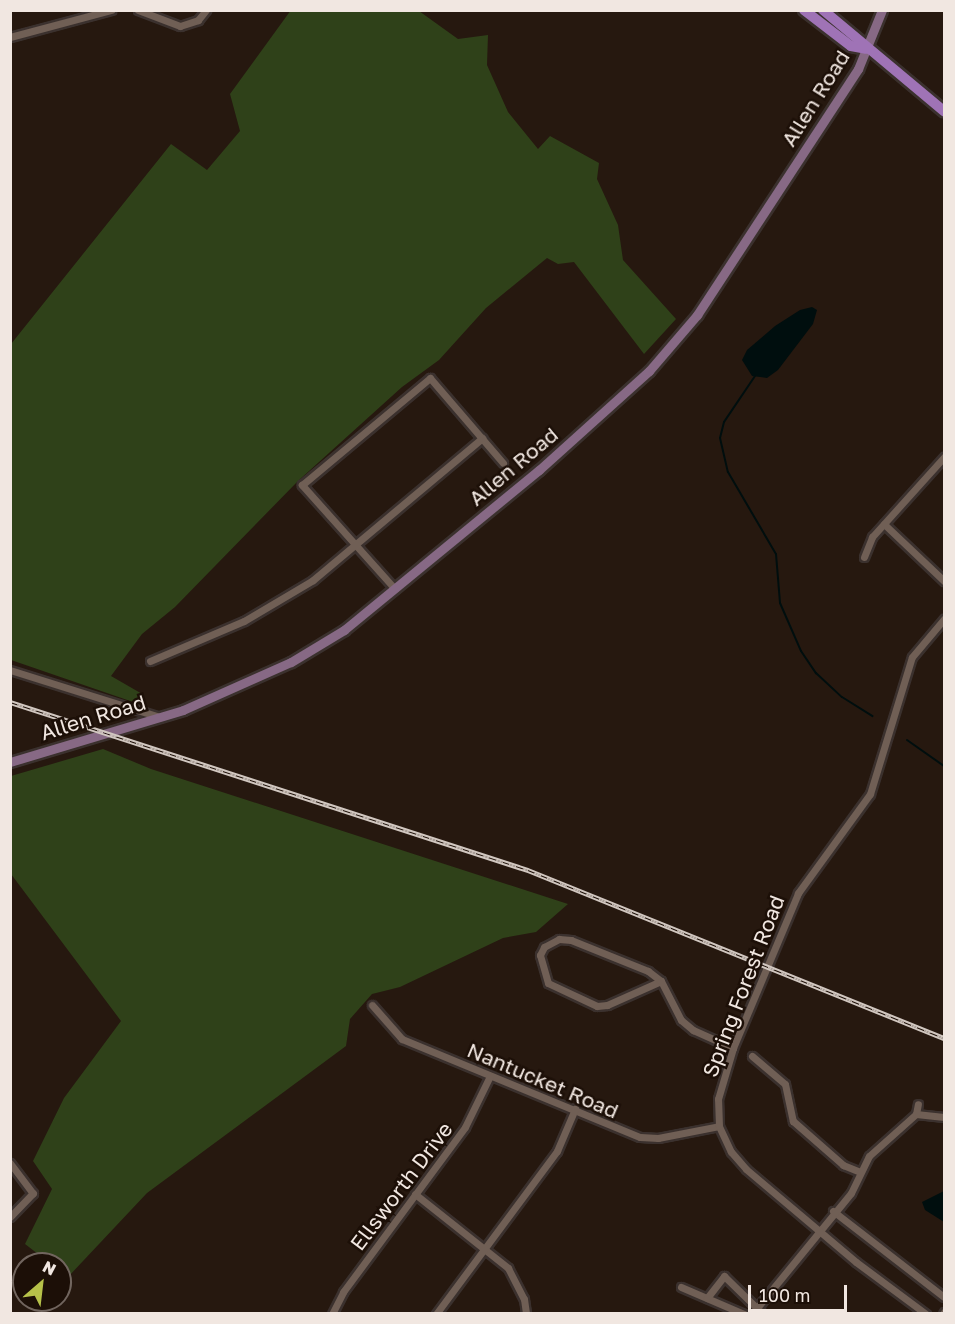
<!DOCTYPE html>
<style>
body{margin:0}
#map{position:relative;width:955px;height:1324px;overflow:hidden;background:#26180f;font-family:"Golos Text",sans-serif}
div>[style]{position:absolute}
.green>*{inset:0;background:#2f4119}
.water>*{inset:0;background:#000e0e}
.stream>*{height:2px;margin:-1px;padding:0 1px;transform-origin:1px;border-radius:1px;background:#000e0e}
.roads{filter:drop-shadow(2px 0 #3b312e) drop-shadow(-2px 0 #3b312e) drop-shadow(0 2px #3b312e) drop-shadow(0 -2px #3b312e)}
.street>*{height:7px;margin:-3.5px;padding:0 3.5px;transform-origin:3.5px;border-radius:3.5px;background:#705f55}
.secondary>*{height:9px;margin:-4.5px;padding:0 4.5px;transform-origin:4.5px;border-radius:4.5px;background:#876985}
.primary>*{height:10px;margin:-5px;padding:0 5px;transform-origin:5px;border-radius:5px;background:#9f73b6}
.rail>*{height:4.5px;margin-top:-2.25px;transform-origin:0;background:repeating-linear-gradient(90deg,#1c0f07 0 7px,#d1c7c0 0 14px);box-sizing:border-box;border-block:2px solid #d1c7c0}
span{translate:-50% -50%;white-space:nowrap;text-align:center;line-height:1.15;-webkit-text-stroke:5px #1c0f07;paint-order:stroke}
.street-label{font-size:21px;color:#f1e7e1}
.frame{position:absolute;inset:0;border:12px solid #f1e7e1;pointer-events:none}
.north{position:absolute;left:12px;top:1252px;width:60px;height:60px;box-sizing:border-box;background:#1c0f07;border:2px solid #71655e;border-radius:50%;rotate:28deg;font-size:16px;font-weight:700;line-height:24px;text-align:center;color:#f1e7e1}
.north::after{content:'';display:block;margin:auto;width:21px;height:27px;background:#b6c149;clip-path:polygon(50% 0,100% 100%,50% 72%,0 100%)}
.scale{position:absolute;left:748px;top:1285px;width:99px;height:27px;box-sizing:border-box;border:3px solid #f1e7e1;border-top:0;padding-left:8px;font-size:18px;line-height:21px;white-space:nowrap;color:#f1e7e1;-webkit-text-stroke:4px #1c0f07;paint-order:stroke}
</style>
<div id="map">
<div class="green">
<i style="clip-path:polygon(291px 10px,419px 11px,458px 39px,488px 35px,487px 65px,508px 112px,538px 149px,550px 136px,599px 163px,597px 179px,618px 225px,623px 260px,676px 319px,644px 354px,574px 262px,558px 264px,547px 258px,486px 308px,439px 360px,402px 387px,298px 481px,175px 607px,142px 634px,111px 676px,144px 695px,136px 703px,11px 660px,11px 344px,171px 144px,207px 170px,240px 131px,230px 94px)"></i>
<i style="clip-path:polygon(103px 749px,151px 769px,568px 904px,536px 932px,503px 938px,400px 987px,372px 994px,350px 1019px,346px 1046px,147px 1193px,68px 1277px,60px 1271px,60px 1264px,51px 1264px,25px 1244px,52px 1189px,33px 1161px,64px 1098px,121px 1021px,11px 874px,11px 776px)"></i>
</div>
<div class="water">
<i style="clip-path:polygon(812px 307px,817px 310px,813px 324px,778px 370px,767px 378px,752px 376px,742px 360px,747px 350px,775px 326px,800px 310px)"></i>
<i style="clip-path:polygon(944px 1191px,944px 1222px,925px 1210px,922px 1202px)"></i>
</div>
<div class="stream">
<i style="left:755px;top:376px;width:55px;rotate:124deg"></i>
<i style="left:724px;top:422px;width:16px;rotate:104deg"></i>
<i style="left:720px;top:438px;width:35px;rotate:77deg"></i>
<i style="left:728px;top:472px;width:95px;rotate:59.7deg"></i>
<i style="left:776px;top:554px;width:49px;rotate:85.3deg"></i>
<i style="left:780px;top:603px;width:52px;rotate:66.4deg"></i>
<i style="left:801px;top:651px;width:27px;rotate:56deg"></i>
<i style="left:816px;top:673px;width:35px;rotate:43deg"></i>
<i style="left:842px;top:697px;width:36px;rotate:32deg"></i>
<i style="left:907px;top:740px;width:45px;rotate:35.1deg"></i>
</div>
<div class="roads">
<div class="street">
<i style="left:138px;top:10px;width:45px;rotate:20.9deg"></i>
<i style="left:180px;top:26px;width:19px;rotate:-18deg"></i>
<i style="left:198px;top:20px;width:13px;rotate:-51deg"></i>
<i style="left:10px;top:37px;width:105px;rotate:-15deg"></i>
<i style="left:884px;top:524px;width:83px;rotate:43.5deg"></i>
<i style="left:864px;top:557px;width:22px;rotate:-68deg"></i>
<i style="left:872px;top:537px;width:108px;rotate:-48deg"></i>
<i style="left:395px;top:589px;width:140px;rotate:-131.8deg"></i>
<i style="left:302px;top:485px;width:167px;rotate:-39.9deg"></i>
<i style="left:430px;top:378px;width:112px;rotate:49.3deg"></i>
<i style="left:150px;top:661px;width:102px;rotate:-23.1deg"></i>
<i style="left:244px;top:621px;width:80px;rotate:-30.7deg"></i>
<i style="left:313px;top:580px;width:221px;rotate:-40deg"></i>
<i style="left:10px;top:670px;width:154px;rotate:17.4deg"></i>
<i style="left:661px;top:981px;width:59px;rotate:156deg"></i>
<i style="left:607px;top:1005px;width:10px;rotate:174deg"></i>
<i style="left:597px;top:1006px;width:54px;rotate:-154.9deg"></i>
<i style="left:548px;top:983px;width:29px;rotate:-106deg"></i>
<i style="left:540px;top:955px;width:9px;rotate:-63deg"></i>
<i style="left:544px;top:947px;width:17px;rotate:-28deg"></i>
<i style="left:559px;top:939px;width:12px;rotate:5deg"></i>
<i style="left:571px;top:940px;width:83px;rotate:21.9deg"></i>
<i style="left:648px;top:971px;width:16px;rotate:38deg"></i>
<i style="left:661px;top:981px;width:44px;rotate:62.9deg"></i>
<i style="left:681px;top:1020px;width:16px;rotate:40deg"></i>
<i style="left:693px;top:1030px;width:44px;rotate:24.2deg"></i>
<i style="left:372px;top:1005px;width:45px;rotate:48.6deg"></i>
<i style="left:402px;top:1039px;width:257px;rotate:22.4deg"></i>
<i style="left:640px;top:1137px;width:18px;rotate:3deg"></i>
<i style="left:658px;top:1138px;width:62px;rotate:-11.1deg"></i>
<i style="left:752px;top:1056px;width:43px;rotate:40.3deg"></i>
<i style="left:785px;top:1084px;width:38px;rotate:78deg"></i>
<i style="left:793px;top:1121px;width:67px;rotate:41.3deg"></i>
<i style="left:843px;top:1165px;width:18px;rotate:22deg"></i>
<i style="left:916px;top:1114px;width:28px;rotate:6deg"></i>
<i style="left:10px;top:1163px;width:38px;rotate:53deg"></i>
<i style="left:33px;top:1193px;width:33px;rotate:134deg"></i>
<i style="left:415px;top:1194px;width:119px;rotate:38.5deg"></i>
<i style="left:508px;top:1268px;width:35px;rotate:63deg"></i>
<i style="left:524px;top:1299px;width:15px;rotate:82deg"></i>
<i style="left:833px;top:1211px;width:140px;rotate:37.8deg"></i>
<i style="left:681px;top:1287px;width:69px;rotate:23.2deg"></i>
<i style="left:707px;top:1298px;width:28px;rotate:-52deg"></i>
<i style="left:724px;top:1276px;width:54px;rotate:44.3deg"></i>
<i style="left:332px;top:1314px;width:25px;rotate:-63deg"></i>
<i style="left:343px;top:1292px;width:205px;rotate:-53.5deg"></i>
<i style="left:465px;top:1127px;width:57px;rotate:-63.9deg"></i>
<i style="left:436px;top:1314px;width:203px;rotate:-53.4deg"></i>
<i style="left:557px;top:1151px;width:46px;rotate:-66.8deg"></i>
<i style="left:752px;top:1314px;width:156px;rotate:-50.7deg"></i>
<i style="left:851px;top:1193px;width:41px;rotate:-64.1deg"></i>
<i style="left:869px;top:1156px;width:63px;rotate:-41.8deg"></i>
<i style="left:916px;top:1114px;width:10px;rotate:-79deg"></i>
<i style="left:926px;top:1314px;width:87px;rotate:-143.4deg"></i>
<i style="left:856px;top:1262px;width:144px;rotate:-139.8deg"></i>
<i style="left:746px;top:1169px;width:23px;rotate:-131deg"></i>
<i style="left:731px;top:1152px;width:29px;rotate:-115deg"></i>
<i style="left:719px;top:1126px;width:27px;rotate:-92deg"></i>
<i style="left:718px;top:1099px;width:53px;rotate:-73.6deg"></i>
<i style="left:733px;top:1048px;width:168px;rotate:-67.2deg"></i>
<i style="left:798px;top:893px;width:122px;rotate:-54deg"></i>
<i style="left:870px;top:794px;width:143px;rotate:-73deg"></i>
<i style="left:912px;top:657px;width:50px;rotate:-49.9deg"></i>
<i style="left:943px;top:1314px;width:2px;rotate:-63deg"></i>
</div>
<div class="secondary">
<i style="left:10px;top:762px;width:181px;rotate:-16.7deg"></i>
<i style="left:183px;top:710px;width:118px;rotate:-24deg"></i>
<i style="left:291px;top:662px;width:62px;rotate:-31.1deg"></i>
<i style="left:344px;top:630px;width:252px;rotate:-39.4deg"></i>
<i style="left:539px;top:470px;width:148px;rotate:-42deg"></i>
<i style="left:649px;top:371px;width:74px;rotate:-49.4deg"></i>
<i style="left:697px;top:315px;width:294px;rotate:-56.8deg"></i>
<i style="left:858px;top:69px;width:64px;rotate:-67.9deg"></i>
</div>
<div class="primary">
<i style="left:804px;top:10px;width:59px;rotate:37.5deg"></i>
<i style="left:851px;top:46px;width:15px;rotate:11deg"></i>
<i style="left:823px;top:10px;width:158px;rotate:39.9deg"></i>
</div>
</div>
<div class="rail">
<i style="left:10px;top:702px;width:545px;rotate:17.97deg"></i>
<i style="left:528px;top:870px;width:449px;rotate:22deg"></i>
</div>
<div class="street-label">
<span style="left:815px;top:98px;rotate:-58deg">Allen Road</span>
<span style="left:513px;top:466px;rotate:-40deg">Allen Road</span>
<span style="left:93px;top:717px;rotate:-17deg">Allen Road</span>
<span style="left:743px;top:986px;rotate:-69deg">Spring Forest Road</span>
<span style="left:543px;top:1080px;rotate:23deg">Nantucket Road</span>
<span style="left:401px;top:1186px;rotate:-53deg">Ellsworth Drive</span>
</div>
<div class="frame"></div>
<div class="north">N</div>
<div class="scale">100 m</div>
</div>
